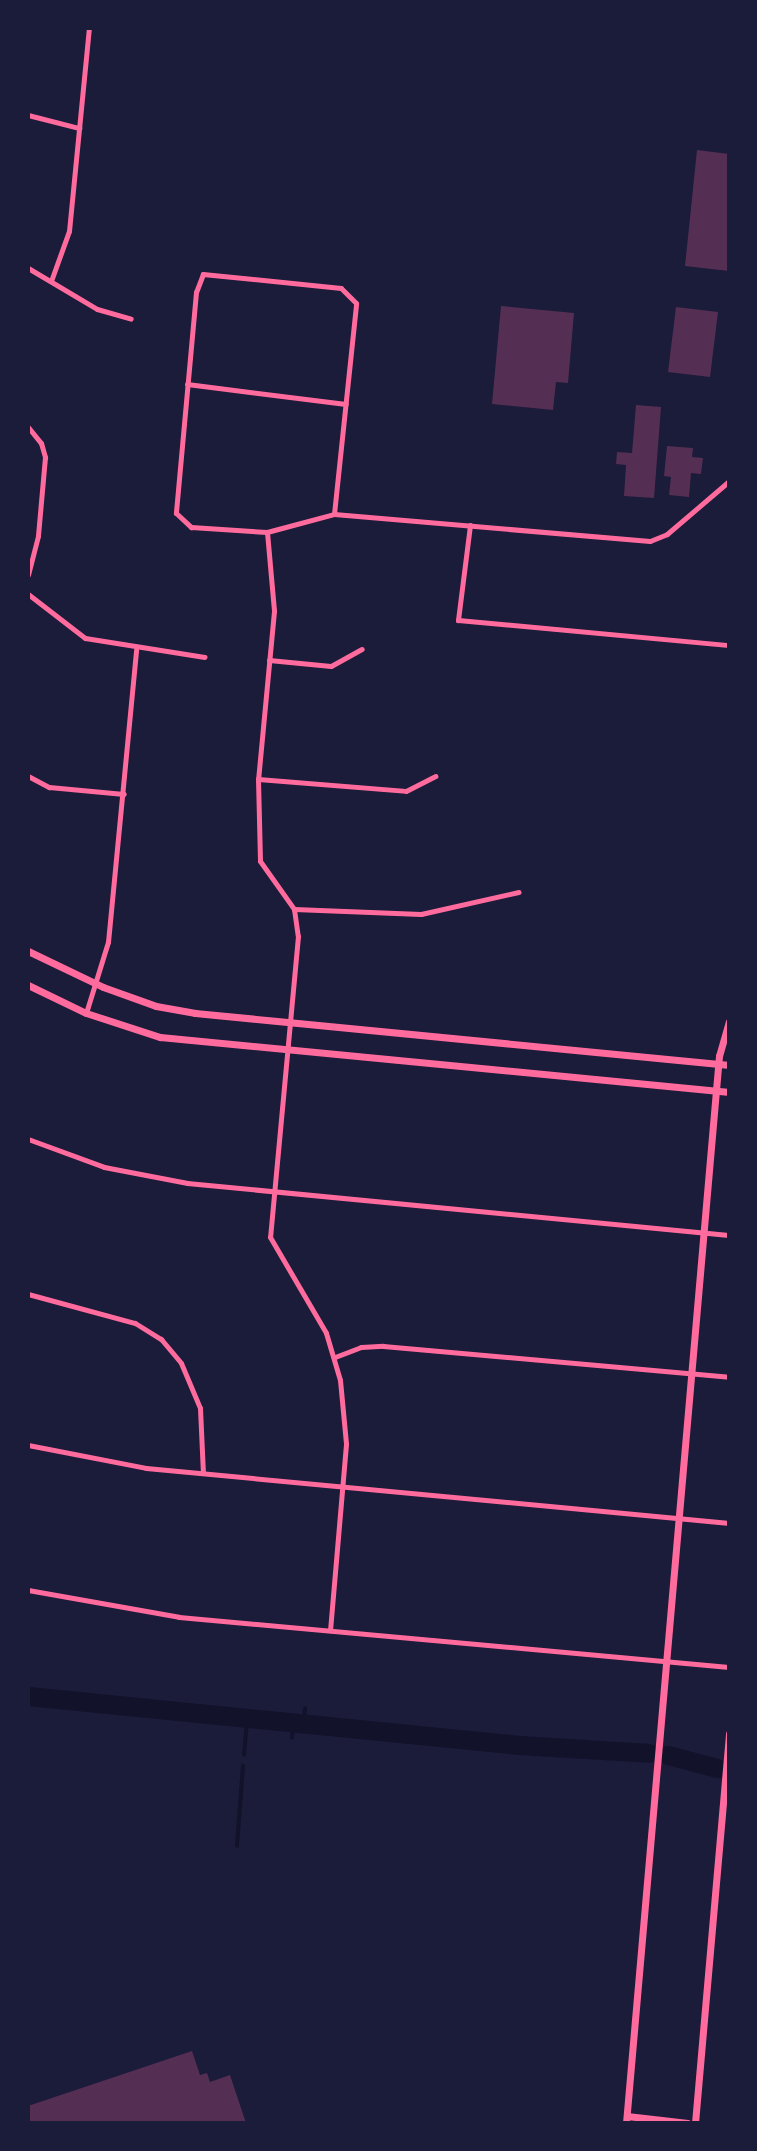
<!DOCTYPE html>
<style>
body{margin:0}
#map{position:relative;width:757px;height:2151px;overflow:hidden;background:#1b1b3a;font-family:Barlow,sans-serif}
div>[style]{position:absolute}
.stream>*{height:3.5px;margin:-1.75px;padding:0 1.75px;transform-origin:1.75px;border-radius:1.75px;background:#12122b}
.river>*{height:19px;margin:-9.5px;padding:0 9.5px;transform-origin:9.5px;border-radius:9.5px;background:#12122b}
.building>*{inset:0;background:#542f53}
.minor>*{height:5px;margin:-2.5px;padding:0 2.5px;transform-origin:2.5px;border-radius:2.5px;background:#ff6b9d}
.secondary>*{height:7px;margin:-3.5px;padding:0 3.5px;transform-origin:3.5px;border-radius:3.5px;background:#ff6b9d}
span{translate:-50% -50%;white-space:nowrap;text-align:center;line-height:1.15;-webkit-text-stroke:6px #1b1b3a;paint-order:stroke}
.frame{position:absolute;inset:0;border:30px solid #1b1b3a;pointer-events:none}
</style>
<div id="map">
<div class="stream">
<i style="left:304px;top:1723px;width:14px;rotate:-86deg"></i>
<i style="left:292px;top:1738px;width:16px;rotate:-86deg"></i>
<i style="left:244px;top:1755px;width:37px;rotate:-85deg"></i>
<i style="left:237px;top:1846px;width:80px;rotate:-85.7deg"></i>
</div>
<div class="river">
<i style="left:28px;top:1696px;width:494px;rotate:5.7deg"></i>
<i style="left:520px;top:1745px;width:129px;rotate:3.5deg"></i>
<i style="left:668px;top:1755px;width:51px;rotate:14.9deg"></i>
</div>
<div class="building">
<i style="clip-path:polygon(697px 150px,729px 154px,729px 271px,685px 266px)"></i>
<i style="clip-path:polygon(501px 306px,574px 313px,568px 383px,556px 382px,553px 410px,492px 404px)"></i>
<i style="clip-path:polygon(676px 307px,718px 312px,710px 377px,668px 372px)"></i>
<i style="clip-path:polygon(636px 405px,661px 407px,654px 498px,624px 496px,626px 465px,616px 464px,617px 452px,632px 453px)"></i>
<i style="clip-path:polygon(667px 446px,693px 448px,692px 457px,703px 458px,701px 474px,691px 473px,689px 497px,669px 495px,671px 477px,664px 476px)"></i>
<i style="clip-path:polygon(192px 2051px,200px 2075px,207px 2073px,210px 2082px,230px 2075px,246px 2123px,28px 2123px,28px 2106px)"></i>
</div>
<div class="minor">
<i style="left:28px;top:115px;width:53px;rotate:14.3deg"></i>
<i style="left:28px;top:268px;width:80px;rotate:30.7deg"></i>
<i style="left:97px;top:309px;width:35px;rotate:16deg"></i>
<i style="left:51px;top:281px;width:53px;rotate:-70.2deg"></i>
<i style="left:69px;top:231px;width:204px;rotate:-84.4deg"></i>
<i style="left:187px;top:384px;width:160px;rotate:7.2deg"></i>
<i style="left:28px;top:427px;width:21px;rotate:51deg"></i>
<i style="left:41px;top:443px;width:15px;rotate:74deg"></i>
<i style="left:45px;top:457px;width:79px;rotate:95.1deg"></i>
<i style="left:38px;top:536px;width:40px;rotate:104.4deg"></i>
<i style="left:334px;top:514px;width:212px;rotate:-84deg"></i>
<i style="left:356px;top:303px;width:21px;rotate:-135deg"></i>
<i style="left:341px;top:288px;width:139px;rotate:-174.2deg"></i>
<i style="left:203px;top:274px;width:19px;rotate:111deg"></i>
<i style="left:196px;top:292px;width:222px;rotate:95.2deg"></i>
<i style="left:176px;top:513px;width:21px;rotate:43deg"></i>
<i style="left:191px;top:527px;width:76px;rotate:3.8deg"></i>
<i style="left:267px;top:532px;width:69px;rotate:-15deg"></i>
<i style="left:334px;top:514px;width:317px;rotate:4.9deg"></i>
<i style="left:650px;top:541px;width:18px;rotate:-22deg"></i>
<i style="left:667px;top:534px;width:82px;rotate:-40.5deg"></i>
<i style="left:470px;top:525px;width:96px;rotate:97.2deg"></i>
<i style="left:458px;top:620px;width:272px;rotate:5.3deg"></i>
<i style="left:267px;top:532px;width:79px;rotate:84.9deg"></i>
<i style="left:274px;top:611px;width:169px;rotate:95.4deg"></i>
<i style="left:258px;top:779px;width:82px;rotate:88.6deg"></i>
<i style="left:260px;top:861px;width:59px;rotate:54.7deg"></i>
<i style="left:294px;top:909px;width:27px;rotate:82deg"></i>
<i style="left:298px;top:936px;width:302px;rotate:95.3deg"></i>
<i style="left:270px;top:1237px;width:111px;rotate:59.7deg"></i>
<i style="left:326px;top:1333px;width:49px;rotate:73.4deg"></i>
<i style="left:340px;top:1380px;width:64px;rotate:84.6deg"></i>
<i style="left:346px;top:1444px;width:187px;rotate:94.9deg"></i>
<i style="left:28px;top:594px;width:72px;rotate:37.7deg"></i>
<i style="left:85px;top:638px;width:121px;rotate:9deg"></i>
<i style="left:269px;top:660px;width:62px;rotate:5.5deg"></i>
<i style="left:331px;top:666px;width:35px;rotate:-29deg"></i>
<i style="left:28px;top:776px;width:24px;rotate:28deg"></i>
<i style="left:49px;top:787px;width:75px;rotate:5.3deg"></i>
<i style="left:258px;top:779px;width:148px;rotate:4.6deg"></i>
<i style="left:406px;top:791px;width:33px;rotate:-27deg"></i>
<i style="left:294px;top:909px;width:127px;rotate:2.3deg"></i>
<i style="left:421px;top:914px;width:100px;rotate:-12.7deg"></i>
<i style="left:86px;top:1013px;width:74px;rotate:-72.8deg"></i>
<i style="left:108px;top:942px;width:294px;rotate:-84.5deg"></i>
<i style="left:28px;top:1139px;width:81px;rotate:20.2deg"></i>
<i style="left:104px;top:1167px;width:85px;rotate:10.9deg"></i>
<i style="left:187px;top:1183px;width:544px;rotate:5.48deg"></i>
<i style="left:28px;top:1294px;width:111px;rotate:15.2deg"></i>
<i style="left:135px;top:1323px;width:31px;rotate:32deg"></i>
<i style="left:161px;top:1339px;width:31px;rotate:50deg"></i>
<i style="left:181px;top:1363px;width:49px;rotate:67.1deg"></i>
<i style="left:200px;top:1408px;width:65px;rotate:87.4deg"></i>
<i style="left:335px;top:1357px;width:28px;rotate:-21deg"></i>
<i style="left:361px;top:1347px;width:22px;rotate:-3deg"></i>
<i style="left:383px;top:1346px;width:347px;rotate:5.1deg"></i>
<i style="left:28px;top:1445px;width:120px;rotate:11deg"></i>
<i style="left:146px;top:1468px;width:586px;rotate:5.39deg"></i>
<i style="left:28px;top:1590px;width:153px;rotate:10.1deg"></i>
<i style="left:179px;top:1617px;width:552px;rotate:5.19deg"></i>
</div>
<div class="secondary">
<i style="left:28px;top:951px;width:83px;rotate:25.6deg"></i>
<i style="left:103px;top:987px;width:56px;rotate:19.7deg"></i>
<i style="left:156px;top:1006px;width:40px;rotate:10deg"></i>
<i style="left:195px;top:1013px;width:537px;rotate:5.56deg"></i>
<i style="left:28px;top:985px;width:64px;rotate:25.8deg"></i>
<i style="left:86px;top:1013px;width:78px;rotate:18deg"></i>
<i style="left:160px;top:1037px;width:572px;rotate:5.52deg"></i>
<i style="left:627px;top:2116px;width:61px;rotate:6.5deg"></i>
<i style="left:626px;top:2123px;width:1071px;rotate:-85.02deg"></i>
<i style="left:719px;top:1056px;width:36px;rotate:-74deg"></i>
<i style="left:695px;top:2123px;width:391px;rotate:-85deg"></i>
</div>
<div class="frame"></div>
</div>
